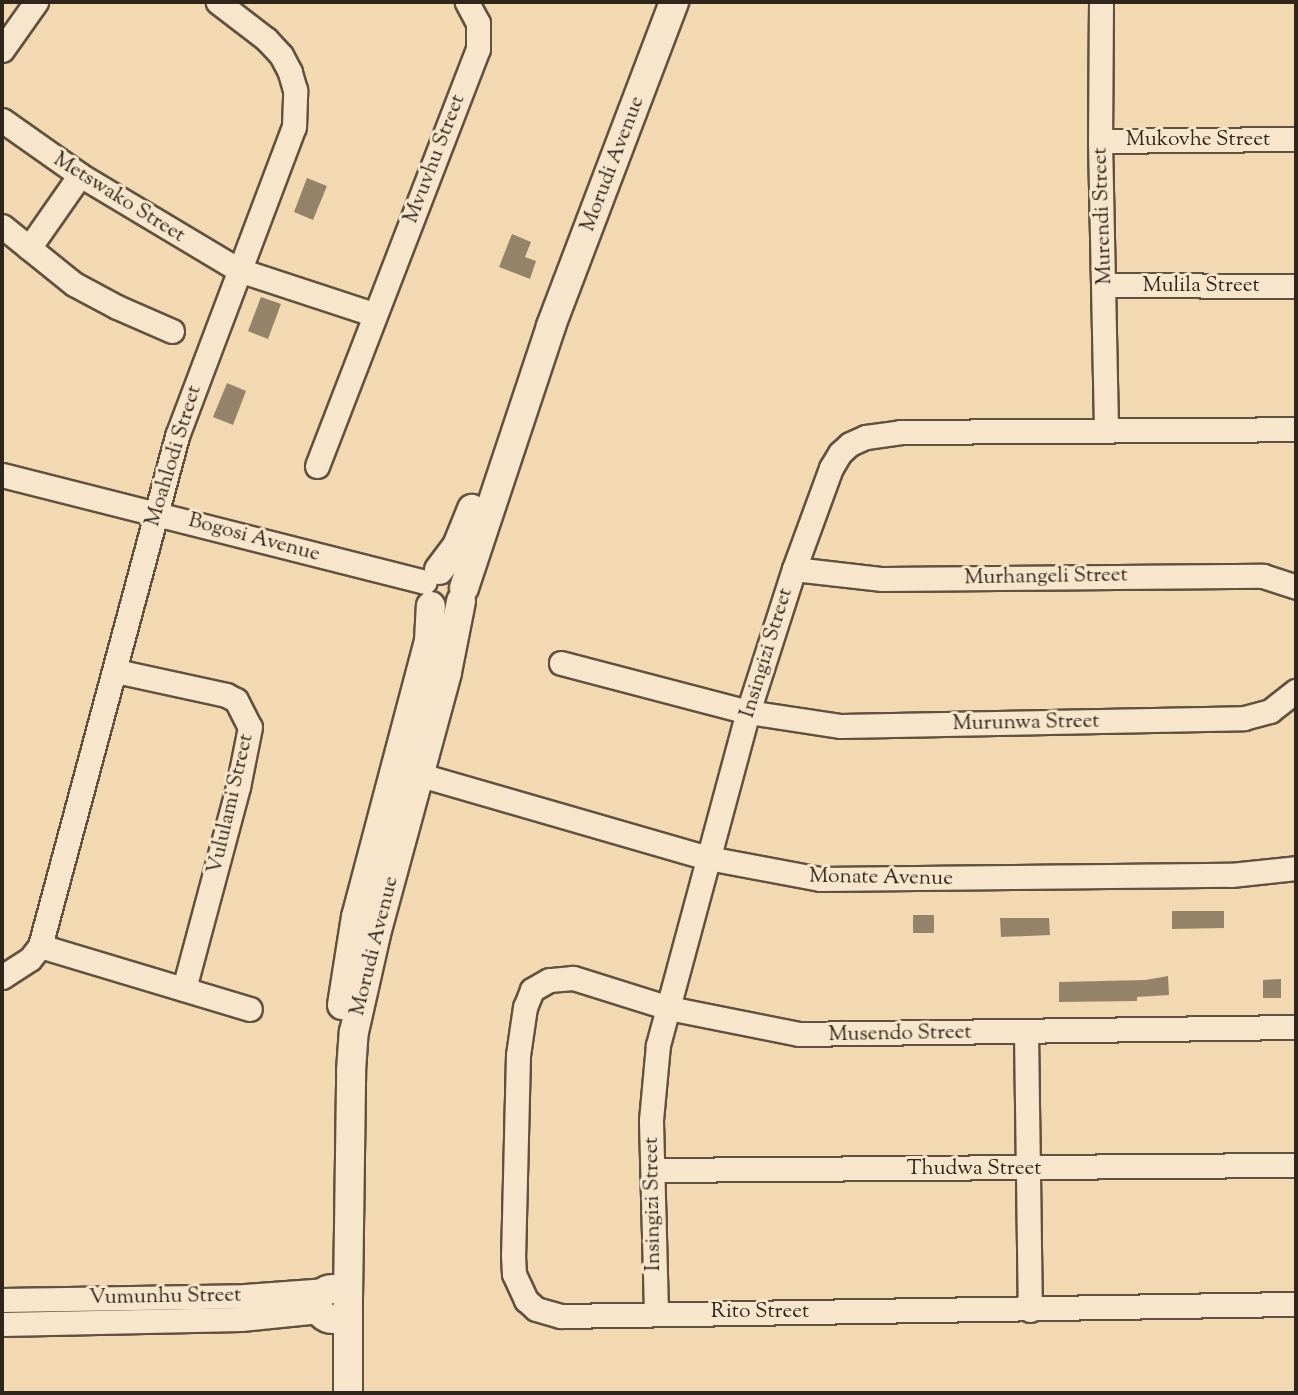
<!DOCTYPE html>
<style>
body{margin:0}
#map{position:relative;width:1298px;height:1395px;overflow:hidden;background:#f3d9b1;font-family:"Sorts Mill Goudy",serif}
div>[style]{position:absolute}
.building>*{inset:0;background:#958369}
.roads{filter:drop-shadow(2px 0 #605240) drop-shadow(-2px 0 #605240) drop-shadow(0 2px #605240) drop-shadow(0 -2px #605240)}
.minor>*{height:23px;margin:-11.5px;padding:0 11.5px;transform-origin:11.5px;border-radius:11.5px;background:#f7e6cc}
.tertiary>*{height:28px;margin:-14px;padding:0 14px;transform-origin:14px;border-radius:14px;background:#f7e6cc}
.tertiary>.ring{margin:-14px;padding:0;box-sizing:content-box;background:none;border:28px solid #f7e6cc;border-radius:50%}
span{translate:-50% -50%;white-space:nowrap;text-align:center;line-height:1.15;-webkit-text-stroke:6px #f7e6cc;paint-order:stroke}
.street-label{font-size:21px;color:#2f251a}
.frame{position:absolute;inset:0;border:4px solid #2f251a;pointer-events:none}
</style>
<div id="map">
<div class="building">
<i style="clip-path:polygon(307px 178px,327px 186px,313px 220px,294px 212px)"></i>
<i style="clip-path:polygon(512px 234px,531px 242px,525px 257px,536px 261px,530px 279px,499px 267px)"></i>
<i style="clip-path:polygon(261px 297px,281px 304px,268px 339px,248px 331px)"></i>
<i style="clip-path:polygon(227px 383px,246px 391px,233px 425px,213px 417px)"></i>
<i style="clip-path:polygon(1172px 911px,1224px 911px,1224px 928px,1172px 929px)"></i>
<i style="clip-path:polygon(913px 915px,934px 915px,934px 933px,913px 933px)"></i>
<i style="clip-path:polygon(1000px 918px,1049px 918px,1050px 935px,1001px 937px)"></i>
<i style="clip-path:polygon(1168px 976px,1169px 995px,1137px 997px,1137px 1001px,1059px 1002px,1059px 982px,1145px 980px)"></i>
<i style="clip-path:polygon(1281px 979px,1281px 998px,1263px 998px,1263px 980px)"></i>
</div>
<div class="roads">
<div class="minor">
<i style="left:1101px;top:2px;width:139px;rotate:90.4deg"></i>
<i style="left:1100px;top:141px;width:289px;rotate:88.8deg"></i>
<i style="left:2px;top:50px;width:59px;rotate:-54.7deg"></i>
<i style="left:2px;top:120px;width:95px;rotate:35.2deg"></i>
<i style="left:80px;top:175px;width:185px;rotate:30.9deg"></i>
<i style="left:239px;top:270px;width:141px;rotate:18.2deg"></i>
<i style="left:1100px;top:141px;width:196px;rotate:-0.6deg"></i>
<i style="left:2px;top:226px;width:92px;rotate:38.9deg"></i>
<i style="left:74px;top:284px;width:49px;rotate:28.1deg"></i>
<i style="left:117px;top:307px;width:60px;rotate:23.6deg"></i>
<i style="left:29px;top:248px;width:89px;rotate:-55.1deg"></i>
<i style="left:1105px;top:285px;width:191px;rotate:0.3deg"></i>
<i style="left:317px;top:466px;width:447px;rotate:-68.9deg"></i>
<i style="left:478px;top:49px;width:26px;rotate:-90deg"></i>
<i style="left:478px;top:23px;width:24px;rotate:-118deg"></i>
<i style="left:2px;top:475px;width:436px;rotate:14.2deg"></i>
<i style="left:794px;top:569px;width:89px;rotate:6.5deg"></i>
<i style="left:882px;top:579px;width:381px;rotate:-0.5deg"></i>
<i style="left:1263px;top:576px;width:35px;rotate:18deg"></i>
<i style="left:561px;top:663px;width:193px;rotate:14.7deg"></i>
<i style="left:748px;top:712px;width:94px;rotate:8.6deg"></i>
<i style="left:841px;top:726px;width:403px;rotate:-1.1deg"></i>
<i style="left:1244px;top:718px;width:27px;rotate:-15deg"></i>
<i style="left:1270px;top:711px;width:33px;rotate:-38deg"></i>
<i style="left:116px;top:671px;width:113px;rotate:12.3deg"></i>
<i style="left:226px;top:695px;width:11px;rotate:27deg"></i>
<i style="left:236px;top:700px;width:30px;rotate:63deg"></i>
<i style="left:250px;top:727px;width:61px;rotate:101.3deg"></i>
<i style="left:238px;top:787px;width:209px;rotate:105deg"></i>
<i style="left:403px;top:770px;width:317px;rotate:16.1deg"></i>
<i style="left:708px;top:858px;width:114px;rotate:10.6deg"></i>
<i style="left:820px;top:879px;width:411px;rotate:-0.6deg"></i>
<i style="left:1231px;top:875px;width:65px;rotate:-6.1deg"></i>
<i style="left:40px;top:946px;width:219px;rotate:16.7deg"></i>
<i style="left:2px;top:977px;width:33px;rotate:-33deg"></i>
<i style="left:30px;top:959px;width:16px;rotate:-52deg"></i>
<i style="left:40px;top:946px;width:528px;rotate:-74.96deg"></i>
<i style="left:177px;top:436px;width:330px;rotate:-69.3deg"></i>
<i style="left:294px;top:127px;width:37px;rotate:-88deg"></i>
<i style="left:295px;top:90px;width:19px;rotate:-106deg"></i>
<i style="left:290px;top:72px;width:19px;rotate:-118deg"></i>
<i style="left:281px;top:55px;width:22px;rotate:-133deg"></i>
<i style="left:266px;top:39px;width:61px;rotate:-142.4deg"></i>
<i style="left:1296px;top:1027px;width:497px;rotate:179.2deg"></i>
<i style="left:799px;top:1034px;width:133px;rotate:-168.7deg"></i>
<i style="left:669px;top:1008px;width:101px;rotate:-162.6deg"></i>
<i style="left:573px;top:978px;width:24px;rotate:175deg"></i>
<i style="left:549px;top:980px;width:20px;rotate:150deg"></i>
<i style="left:532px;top:990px;width:18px;rotate:112deg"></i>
<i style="left:525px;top:1007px;width:49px;rotate:98.3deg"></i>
<i style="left:518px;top:1055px;width:200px;rotate:91.4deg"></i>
<i style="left:513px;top:1255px;width:19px;rotate:87deg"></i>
<i style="left:514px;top:1274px;width:29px;rotate:65deg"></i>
<i style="left:526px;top:1300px;width:13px;rotate:42deg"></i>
<i style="left:536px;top:1309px;width:26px;rotate:16deg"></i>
<i style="left:561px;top:1316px;width:735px;rotate:-0.94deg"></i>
<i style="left:1026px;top:1032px;width:278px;rotate:89.2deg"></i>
<i style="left:653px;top:1170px;width:643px;rotate:-0.45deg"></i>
<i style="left:2px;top:1300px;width:243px;rotate:-0.9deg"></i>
<i style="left:245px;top:1296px;width:82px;rotate:-4.2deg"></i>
<i style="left:656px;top:1312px;width:192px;rotate:-91.5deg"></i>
<i style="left:651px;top:1120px;width:75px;rotate:-84.7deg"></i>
<i style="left:658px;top:1045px;width:345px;rotate:-74.9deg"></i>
<i style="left:748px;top:712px;width:150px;rotate:-72.2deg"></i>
<i style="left:794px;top:569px;width:108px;rotate:-69.9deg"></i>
<i style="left:831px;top:468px;width:17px;rotate:-59deg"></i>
<i style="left:840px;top:453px;width:13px;rotate:-42deg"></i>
<i style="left:850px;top:444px;width:17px;rotate:-24deg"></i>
<i style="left:866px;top:437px;width:34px;rotate:-8deg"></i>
<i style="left:900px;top:432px;width:396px;rotate:-0.4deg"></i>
<i style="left:2px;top:1324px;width:239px;rotate:-1.2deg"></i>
<i style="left:241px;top:1319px;width:79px;rotate:-5.8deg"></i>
</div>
<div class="tertiary">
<i style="left:439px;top:570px;width:30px;rotate:-53deg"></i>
<i style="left:457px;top:546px;width:40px;rotate:-68deg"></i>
<i style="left:464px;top:588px;width:276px;rotate:-71.6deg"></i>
<i style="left:551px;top:326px;width:347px;rotate:-69.2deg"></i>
<i style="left:342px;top:1005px;width:89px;rotate:-81deg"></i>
<i style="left:356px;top:917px;width:285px;rotate:-75.2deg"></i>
<i style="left:429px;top:641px;width:35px;rotate:-87deg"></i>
<i class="ring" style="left:318px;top:1289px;width:2px;height:2px"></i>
<i style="left:348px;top:1299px;width:228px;rotate:-89.2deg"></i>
<i style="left:351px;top:1071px;width:39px;rotate:-86deg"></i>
<i style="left:354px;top:1032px;width:100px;rotate:-77.3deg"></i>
<i style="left:376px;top:934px;width:271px;rotate:-74.8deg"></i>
<i style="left:447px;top:672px;width:72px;rotate:-78.8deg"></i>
<i style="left:348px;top:1309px;width:84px;rotate:90deg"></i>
</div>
</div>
<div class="street-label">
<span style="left:1198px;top:140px">Mukovhe Street</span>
<span style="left:435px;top:159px;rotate:-69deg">Mvuvhu Street</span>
<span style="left:613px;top:164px;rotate:-69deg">Morudi Avenue</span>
<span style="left:119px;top:198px;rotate:32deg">Metswako Street</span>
<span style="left:1103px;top:216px;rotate:-92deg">Murendi Street</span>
<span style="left:1201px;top:286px">Mulila Street</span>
<span style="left:174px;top:456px;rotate:-73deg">Moahlodi Street</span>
<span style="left:254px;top:538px;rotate:15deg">Bogosi Avenue</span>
<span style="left:1046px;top:577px;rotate:-1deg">Murhangeli Street</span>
<span style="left:767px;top:653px;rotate:-73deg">Insingizi Street</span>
<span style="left:1026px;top:723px;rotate:-1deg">Murunwa Street</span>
<span style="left:231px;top:804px;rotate:-77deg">Vululami Street</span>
<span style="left:881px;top:878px;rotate:1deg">Monate Avenue</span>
<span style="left:375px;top:946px;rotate:-76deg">Morudi Avenue</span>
<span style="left:900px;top:1034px;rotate:-1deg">Musendo Street</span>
<span style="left:974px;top:1169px">Thudwa Street</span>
<span style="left:653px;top:1204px;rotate:-91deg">Insingizi Street</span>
<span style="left:165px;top:1297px;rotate:-1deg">Vumunhu Street</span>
<span style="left:760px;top:1312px">Rito Street</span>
</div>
<div class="frame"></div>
</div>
